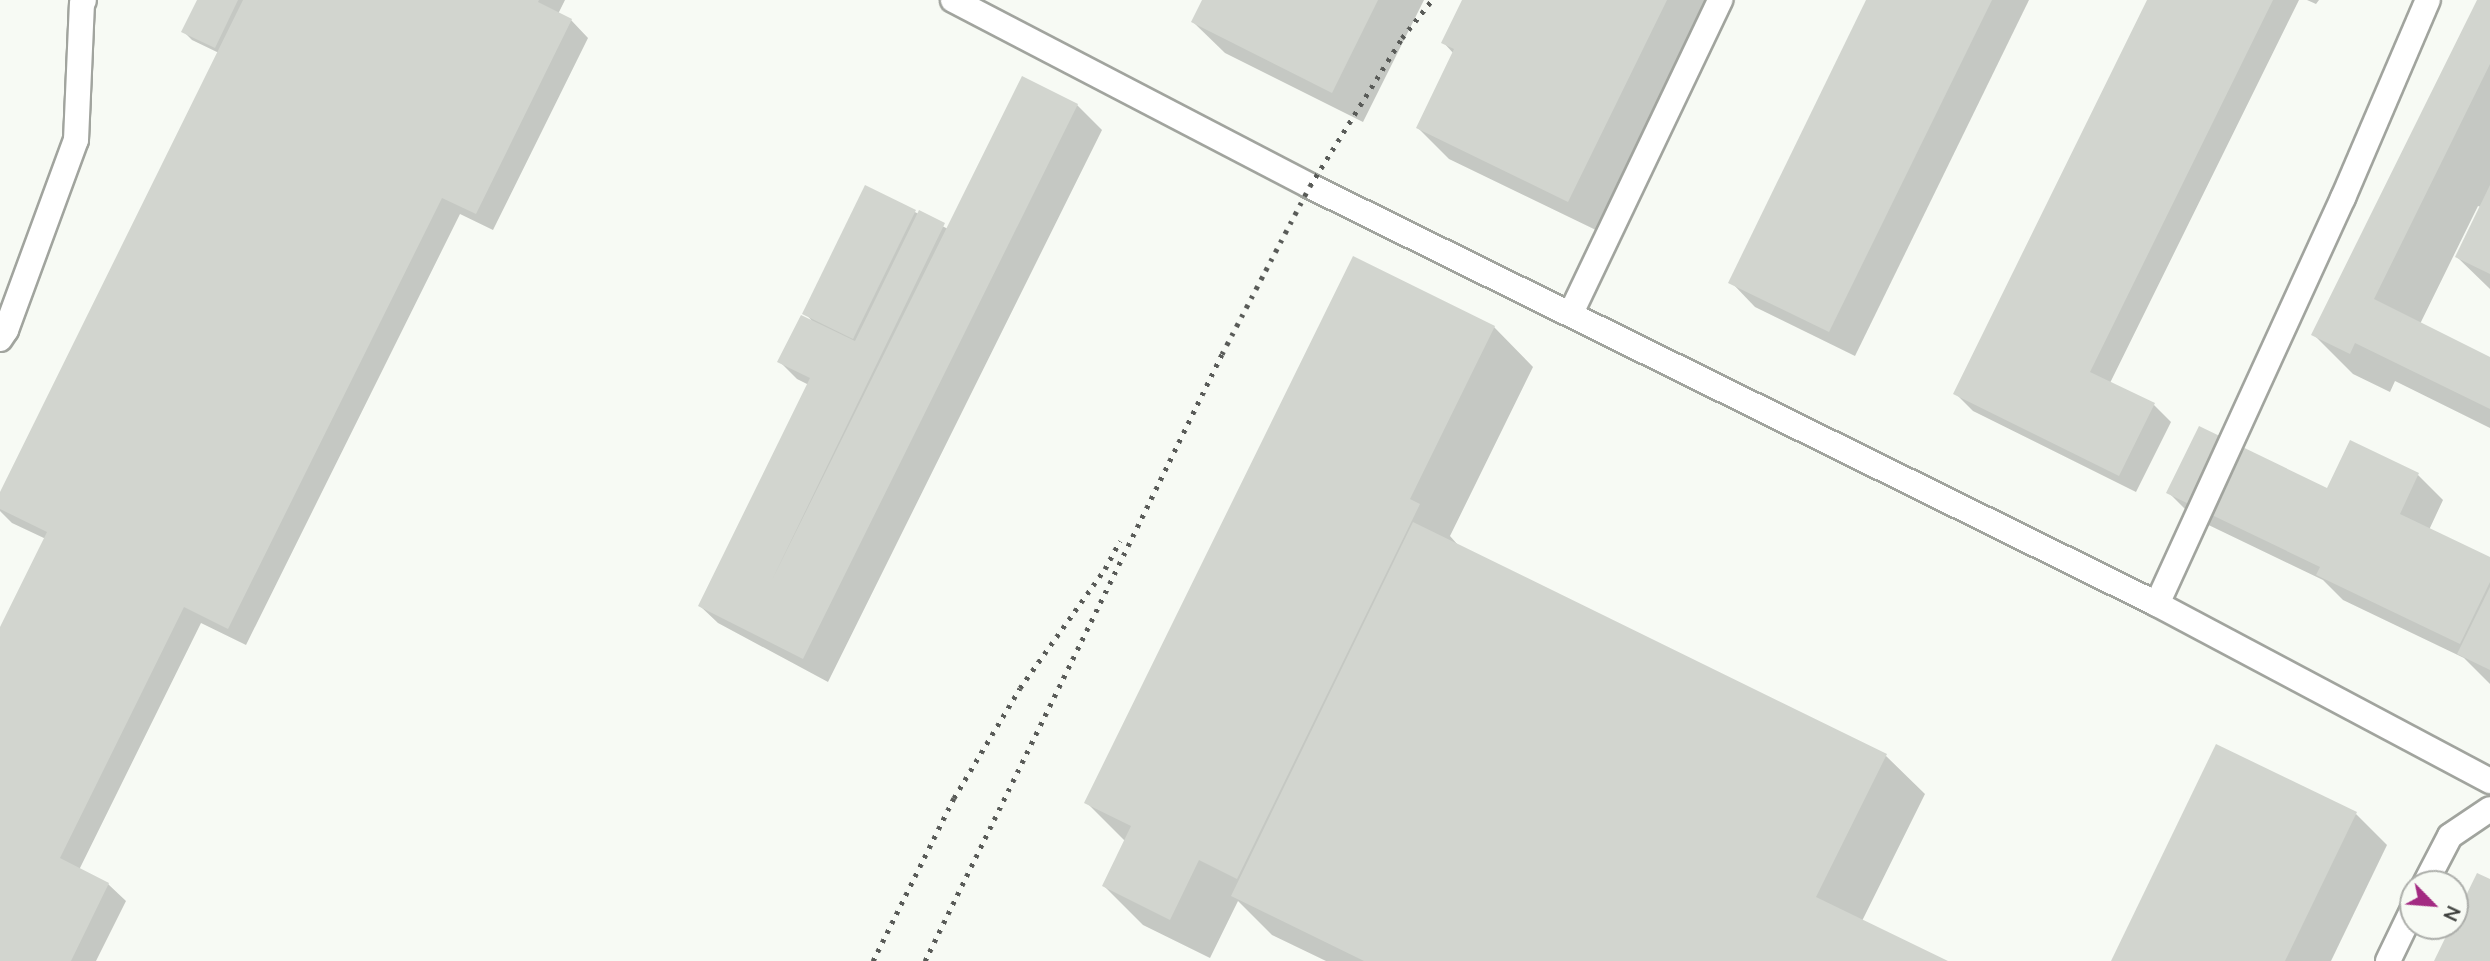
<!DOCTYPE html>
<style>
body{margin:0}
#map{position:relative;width:2490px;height:961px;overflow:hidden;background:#f7faf4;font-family:"Nunito Sans",sans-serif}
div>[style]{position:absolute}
.shadow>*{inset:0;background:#0003}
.building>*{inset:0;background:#d2d5cf}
.roads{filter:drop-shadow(2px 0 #a1a49e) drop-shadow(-2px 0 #a1a49e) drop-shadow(0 2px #a1a49e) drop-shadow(0 -2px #a1a49e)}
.service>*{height:24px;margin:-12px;padding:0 12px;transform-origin:12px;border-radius:12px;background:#fff}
.rail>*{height:5px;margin-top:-2.5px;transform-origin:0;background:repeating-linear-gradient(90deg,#595b58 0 3.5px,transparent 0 10.5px)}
span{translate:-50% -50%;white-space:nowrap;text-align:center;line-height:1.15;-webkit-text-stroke:5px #f7faf4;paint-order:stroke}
.north{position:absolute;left:2399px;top:870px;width:70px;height:70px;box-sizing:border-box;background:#f7faf4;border:2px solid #acaeaa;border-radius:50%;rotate:115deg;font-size:19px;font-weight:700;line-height:28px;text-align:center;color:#3b3d3a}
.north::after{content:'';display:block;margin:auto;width:24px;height:32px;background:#a32b82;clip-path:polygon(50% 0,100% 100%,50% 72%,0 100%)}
</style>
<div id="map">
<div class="shadow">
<i style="clip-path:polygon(199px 0,565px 0,558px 14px,571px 20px,588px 38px,493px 230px,460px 214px,246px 645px,201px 623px,79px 870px,108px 884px,126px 901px,96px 961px,0 961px,0 631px,46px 539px,12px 523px,0 511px,0 496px,219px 53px,192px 40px,184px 32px)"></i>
<i style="clip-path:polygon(1204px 0,1424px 0,1363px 122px,1225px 53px,1193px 22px)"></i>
<i style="clip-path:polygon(1464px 0,1712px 0,1600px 232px,1449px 159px,1418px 128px,1454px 54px,1443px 42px)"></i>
<i style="clip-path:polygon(1868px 0,2029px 0,1855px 356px,1755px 307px,1731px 282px)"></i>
<i style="clip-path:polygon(2149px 0,2299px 0,2110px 383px,2154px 405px,2171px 422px,2136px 492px,1973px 411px,1955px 393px)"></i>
<i style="clip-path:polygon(2307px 0,2319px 0,2316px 4px)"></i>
<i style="clip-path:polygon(2479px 0,2490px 0,2490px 289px,2457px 257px,2481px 207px,2478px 206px,2420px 324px,2490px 359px,2490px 428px,2395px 381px,2390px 392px,2353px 374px,2313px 334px)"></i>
<i style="clip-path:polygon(1077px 105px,1102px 130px,828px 682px,718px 623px,700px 606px,809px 385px,797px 379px,779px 361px,813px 322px,805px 313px,866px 187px,948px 229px)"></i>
<i style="clip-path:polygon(1494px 327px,1533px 367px,1450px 536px,1458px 545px,1885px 755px,1925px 794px,1862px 921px,1944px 961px,1326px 961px,1272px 935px,1238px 901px,1210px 958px,1143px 925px,1104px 886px,1126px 842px,1087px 803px)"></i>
<i style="clip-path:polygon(2418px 475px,2443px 500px,2429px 530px,2490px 559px,2490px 684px,2464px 658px,2343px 600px,2323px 580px,2194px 518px,2169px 493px,2328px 490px)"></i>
<i style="clip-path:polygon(2356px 814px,2387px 845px,2331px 961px,2113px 961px)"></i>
</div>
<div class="building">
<i style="clip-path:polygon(197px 0,238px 0,215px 48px,181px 32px)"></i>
<i style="clip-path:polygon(243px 0,539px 0,538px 2px,572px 19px,476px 214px,442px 198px,228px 629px,184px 607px,60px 858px,109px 883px,71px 961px,0 961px,0 627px,47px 532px,0 509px,0 492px)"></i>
<i style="clip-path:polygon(1202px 0,1378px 0,1332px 93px,1191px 22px)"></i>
<i style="clip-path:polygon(1462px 0,1667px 0,1568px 202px,1416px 128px,1454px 49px,1441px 43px)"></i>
<i style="clip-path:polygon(1866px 0,1992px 0,1829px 332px,1728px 283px)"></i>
<i style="clip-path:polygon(2147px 0,2273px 0,2090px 372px,2155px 403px,2119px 476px,1953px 394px)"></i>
<i style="clip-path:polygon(2477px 0,2490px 0,2490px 64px,2374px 299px,2490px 357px,2490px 409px,2355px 343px,2350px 354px,2311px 335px)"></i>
<i style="clip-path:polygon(1022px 76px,1078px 104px,803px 659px,698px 606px,810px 378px,777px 362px,801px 315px,855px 341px,919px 210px,945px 223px,771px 582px)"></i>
<i style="clip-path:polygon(865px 185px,916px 210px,853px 339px,802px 314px)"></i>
<i style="clip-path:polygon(2490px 185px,2490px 274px,2455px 257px)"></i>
<i style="clip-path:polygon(1353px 256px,1495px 326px,1410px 499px,1420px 504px,1237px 879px,1199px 860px,1170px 920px,1102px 886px,1131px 826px,1084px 803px)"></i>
<i style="clip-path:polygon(2199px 426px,2327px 488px,2350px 440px,2419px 473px,2400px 514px,2490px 557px,2490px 582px,2460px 644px,2316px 575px,2320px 567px,2166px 493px)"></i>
<i style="clip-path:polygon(1413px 522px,1887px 754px,1816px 897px,1948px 961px,1364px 961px,1231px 896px)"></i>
<i style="clip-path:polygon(2490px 587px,2490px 670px,2457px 654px)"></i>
<i style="clip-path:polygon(2216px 744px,2357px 812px,2285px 961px,2111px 961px)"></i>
<i style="clip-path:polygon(2477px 873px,2490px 879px,2490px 961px,2434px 961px,2451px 926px,2455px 926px,2455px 918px)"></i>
</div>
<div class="roads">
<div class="service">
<i style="left:953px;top:0;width:403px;rotate:27.5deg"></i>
<i style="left:1310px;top:186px;width:945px;rotate:26.27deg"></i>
<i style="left:2157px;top:604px;width:377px;rotate:28deg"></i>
<i style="left:1571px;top:313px;width:347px;rotate:-64.5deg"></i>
<i style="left:0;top:339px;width:11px;rotate:-56deg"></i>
<i style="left:6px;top:330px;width:202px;rotate:-69.8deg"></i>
<i style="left:76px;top:140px;width:136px;rotate:-87.5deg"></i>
<i style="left:82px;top:4px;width:4px;rotate:-63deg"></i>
<i style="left:2157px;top:604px;width:447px;rotate:-65.4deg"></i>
<i style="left:2343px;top:198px;width:215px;rotate:-66.8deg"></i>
<i style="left:2425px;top:884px;width:54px;rotate:-62.5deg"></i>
<i style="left:2450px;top:836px;width:48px;rotate:-34deg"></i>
<i style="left:2388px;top:961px;width:58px;rotate:-64.3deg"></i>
</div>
</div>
<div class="rail">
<i style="left:873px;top:961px;width:182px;rotate:-63.6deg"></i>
<i style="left:954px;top:798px;width:128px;rotate:-59deg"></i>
<i style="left:1020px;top:688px;width:146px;rotate:-54.5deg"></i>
<i style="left:1105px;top:569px;width:32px;rotate:-62deg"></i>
<i style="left:925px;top:961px;width:676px;rotate:-63.93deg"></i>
<i style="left:1222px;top:354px;width:190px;rotate:-62.4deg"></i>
<i style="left:1310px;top:186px;width:174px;rotate:-58.1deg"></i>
<i style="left:1402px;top:38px;width:48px;rotate:-51.7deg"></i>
</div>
<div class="north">N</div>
</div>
